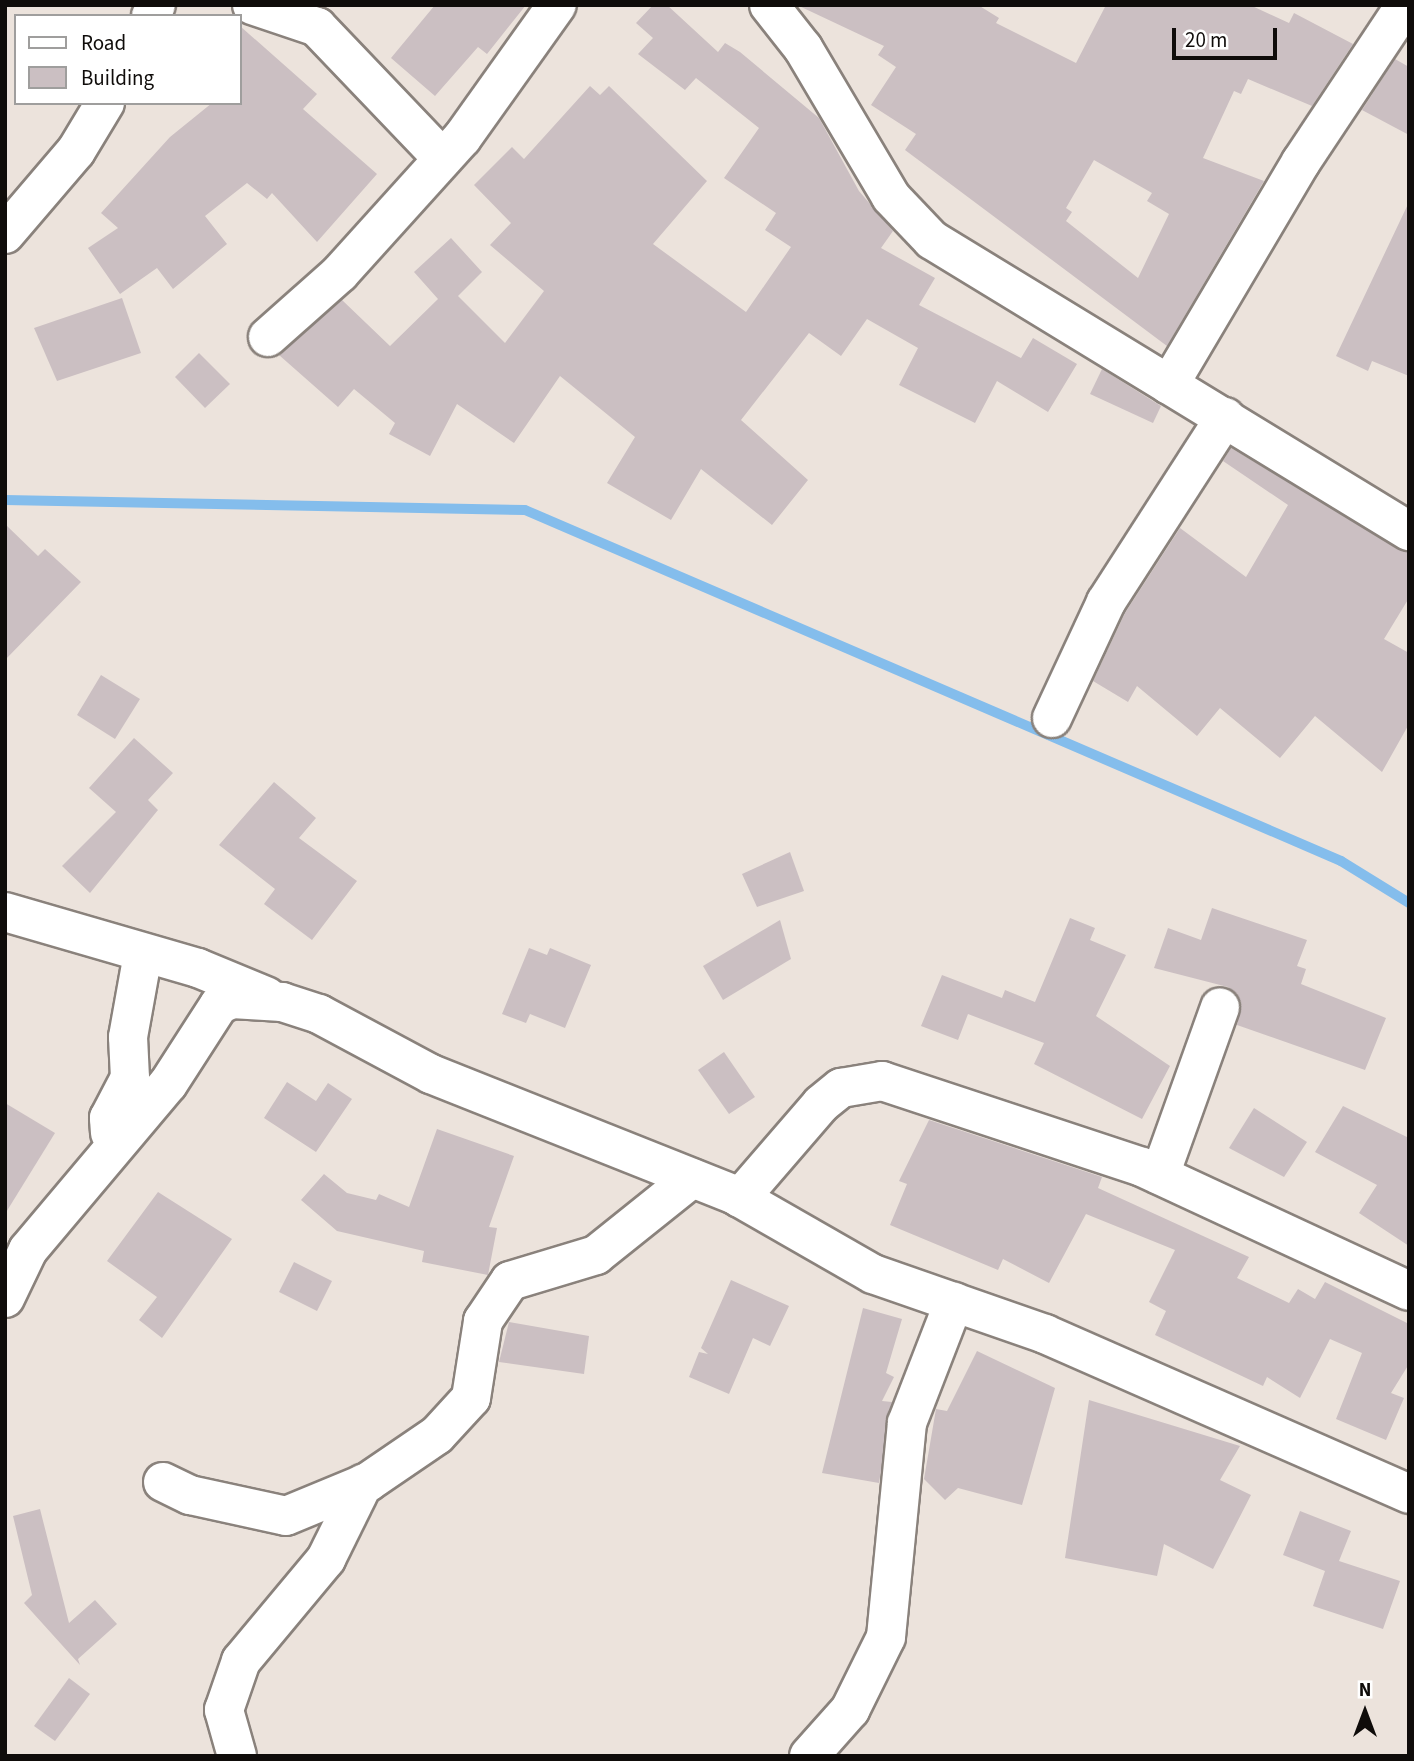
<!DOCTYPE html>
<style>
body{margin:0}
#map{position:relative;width:1414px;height:1761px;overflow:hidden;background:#ece3dc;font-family:"Source Sans 3",sans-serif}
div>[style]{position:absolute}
.stream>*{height:10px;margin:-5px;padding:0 5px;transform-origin:5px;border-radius:5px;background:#84bdec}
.building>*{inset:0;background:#cbbfc2}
.roads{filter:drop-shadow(2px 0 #8a827c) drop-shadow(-2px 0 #8a827c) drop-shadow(0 2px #8a827c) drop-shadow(0 -2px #8a827c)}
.minor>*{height:38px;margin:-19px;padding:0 19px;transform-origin:19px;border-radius:19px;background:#fff}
span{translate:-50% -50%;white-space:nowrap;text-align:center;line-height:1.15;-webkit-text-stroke:7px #fff;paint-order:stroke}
.frame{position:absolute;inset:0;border:7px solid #0f0c0a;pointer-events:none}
.legend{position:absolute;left:14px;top:14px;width:228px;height:91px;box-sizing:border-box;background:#fff;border:2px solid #9f9e9d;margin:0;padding:9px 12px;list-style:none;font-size:21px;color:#0f0c0a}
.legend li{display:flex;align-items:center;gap:14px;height:35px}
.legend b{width:35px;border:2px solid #9f9e9d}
.north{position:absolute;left:1330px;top:1677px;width:70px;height:70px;-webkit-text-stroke:5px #fff;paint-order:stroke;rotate:0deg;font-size:19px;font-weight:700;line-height:28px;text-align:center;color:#0f0c0a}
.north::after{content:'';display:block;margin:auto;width:24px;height:32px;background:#0f0c0a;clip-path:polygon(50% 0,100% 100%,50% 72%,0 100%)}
.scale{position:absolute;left:1172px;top:28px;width:105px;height:32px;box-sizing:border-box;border:4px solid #0f0c0a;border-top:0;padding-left:9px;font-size:21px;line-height:24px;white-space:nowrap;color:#0f0c0a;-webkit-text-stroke:5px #fff;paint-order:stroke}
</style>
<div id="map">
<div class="stream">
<i style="left:5px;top:500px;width:520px;rotate:1.1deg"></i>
<i style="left:525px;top:510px;width:888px;rotate:23.27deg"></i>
<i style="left:1341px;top:861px;width:80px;rotate:31.7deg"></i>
</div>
<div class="building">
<i style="clip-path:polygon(435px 5px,526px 5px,487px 54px,478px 47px,435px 96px,391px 58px)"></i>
<i style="clip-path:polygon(653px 5px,667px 5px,718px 52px,725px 43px,740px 52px,819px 118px,859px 191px,893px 231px,881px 248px,935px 278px,919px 305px,1021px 358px,1033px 338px,1077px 364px,1048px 412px,997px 381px,975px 423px,899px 385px,918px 348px,867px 319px,841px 356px,809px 333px,741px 420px,808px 480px,772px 525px,701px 469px,671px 520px,607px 483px,635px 437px,560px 376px,514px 443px,457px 404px,430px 456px,389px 434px,395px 423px,354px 389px,338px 407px,279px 355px,342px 300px,390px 346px,438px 299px,414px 272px,451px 238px,482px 272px,458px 296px,505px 343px,544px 291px,490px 245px,511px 223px,474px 185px,512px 147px,524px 159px,590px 86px,600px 95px,609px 86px,707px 181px,653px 244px,746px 312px,791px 247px,765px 230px,776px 213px,724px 178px,759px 128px,696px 78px,685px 90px,638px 54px,653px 38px,636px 23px)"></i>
<i style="clip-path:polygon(evenodd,797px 5px,978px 5px,999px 18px,996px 23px,1076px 63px,1106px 5px,1250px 5px,1289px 23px,1294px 13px,1353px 44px,1312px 106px,1248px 79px,1241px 94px,1234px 91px,1203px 158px,1264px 181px,1167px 346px,905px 150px,916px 134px,871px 105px,896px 67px,878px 55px,884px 46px,797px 5px,1094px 160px,1152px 193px,1147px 201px,1169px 214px,1138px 278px,1066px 221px,1072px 212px,1066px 208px,1094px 160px)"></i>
<i style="clip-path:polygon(240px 26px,317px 94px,303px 109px,377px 174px,317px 242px,272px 193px,267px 199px,247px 183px,205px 216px,227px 244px,173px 289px,157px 268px,120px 294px,88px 248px,118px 228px,101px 213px,170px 137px,212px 103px,240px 103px)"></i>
<i style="clip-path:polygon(1395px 59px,1409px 67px,1409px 135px,1362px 110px)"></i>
<i style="clip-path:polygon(1409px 202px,1409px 376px,1372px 361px,1368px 371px,1336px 356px)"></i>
<i style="clip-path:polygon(122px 298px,141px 353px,57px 381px,34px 328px)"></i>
<i style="clip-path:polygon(199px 353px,230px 384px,205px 408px,175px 377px)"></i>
<i style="clip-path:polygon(1102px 369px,1161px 406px,1153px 423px,1090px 394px)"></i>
<i style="clip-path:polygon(1231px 448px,1409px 553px,1409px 598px,1384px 639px,1409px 653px,1409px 724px,1382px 772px,1315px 716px,1280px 758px,1220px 708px,1197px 736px,1137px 686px,1128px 702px,1093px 681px,1125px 613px,1180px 528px,1246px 577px,1288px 505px,1223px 461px)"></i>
<i style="clip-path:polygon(5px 524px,38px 556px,45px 549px,81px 582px,5px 660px)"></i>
<i style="clip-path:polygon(101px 675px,140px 699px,115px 739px,77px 715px)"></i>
<i style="clip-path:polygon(134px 738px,173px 773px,148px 800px,158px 810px,90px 893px,62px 866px,116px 812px,89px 788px)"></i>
<i style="clip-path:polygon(274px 782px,316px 818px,299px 838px,357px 881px,312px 940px,264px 904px,275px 889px,219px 845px)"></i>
<i style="clip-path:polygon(790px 852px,804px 891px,757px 907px,742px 874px)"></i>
<i style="clip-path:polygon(1212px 908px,1307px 940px,1297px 966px,1306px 969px,1301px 984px,1386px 1018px,1365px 1070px,1237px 1025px,1241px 1002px,1228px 987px,1154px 968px,1168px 928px,1201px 940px)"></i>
<i style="clip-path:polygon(1070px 918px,1095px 928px,1090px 940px,1126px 955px,1096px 1016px,1170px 1066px,1142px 1119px,1034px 1064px,1044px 1043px,968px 1014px,958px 1040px,921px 1026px,942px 975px,1002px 998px,1005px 990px,1035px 1002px)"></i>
<i style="clip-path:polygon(780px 920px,791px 959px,723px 1000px,703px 966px)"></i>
<i style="clip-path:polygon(529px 948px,547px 955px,550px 948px,591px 965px,565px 1028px,530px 1014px,526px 1023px,502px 1014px)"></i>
<i style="clip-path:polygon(724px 1052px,755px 1097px,729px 1114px,698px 1070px)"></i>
<i style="clip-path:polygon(287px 1082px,316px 1101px,328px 1083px,352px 1099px,316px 1152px,264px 1118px)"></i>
<i style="clip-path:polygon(5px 1103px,55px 1133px,5px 1214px)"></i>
<i style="clip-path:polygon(1343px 1106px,1409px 1138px,1409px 1246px,1359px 1213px,1377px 1185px,1315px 1152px)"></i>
<i style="clip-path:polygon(1254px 1108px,1307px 1142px,1284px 1177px,1229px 1148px)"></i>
<i style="clip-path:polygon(929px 1120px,1102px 1177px,1098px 1188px,1249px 1257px,1237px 1278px,1289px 1303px,1298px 1289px,1315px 1299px,1325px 1282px,1409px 1324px,1409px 1364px,1391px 1393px,1404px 1398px,1386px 1440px,1336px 1419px,1362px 1353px,1330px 1339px,1300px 1398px,1267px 1377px,1263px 1386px,1155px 1335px,1166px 1311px,1149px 1302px,1175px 1250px,1086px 1214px,1049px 1283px,1003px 1259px,998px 1270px,890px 1225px,907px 1184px,899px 1181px)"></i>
<i style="clip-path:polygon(437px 1129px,514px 1156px,489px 1227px,497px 1228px,488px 1275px,422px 1262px,424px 1251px,337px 1231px,301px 1200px,324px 1174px,347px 1193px,376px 1200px,379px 1194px,409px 1207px)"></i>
<i style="clip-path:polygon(158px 1192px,232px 1239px,162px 1338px,139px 1320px,157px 1297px,107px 1261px)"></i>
<i style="clip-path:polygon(294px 1262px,332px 1281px,317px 1311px,279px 1292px)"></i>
<i style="clip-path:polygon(731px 1280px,789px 1306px,770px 1346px,753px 1338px,729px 1394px,689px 1377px,699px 1352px,708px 1354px,701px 1348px)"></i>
<i style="clip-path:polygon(863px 1308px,902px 1319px,886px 1373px,894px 1377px,882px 1401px,892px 1402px,879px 1483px,822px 1473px)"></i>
<i style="clip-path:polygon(509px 1322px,589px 1336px,584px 1374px,499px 1362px)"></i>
<i style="clip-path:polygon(977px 1351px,1055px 1388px,1022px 1505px,958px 1488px,945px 1500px,924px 1479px,936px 1409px,947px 1411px)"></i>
<i style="clip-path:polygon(1089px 1400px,1240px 1446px,1220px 1480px,1251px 1495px,1213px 1569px,1164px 1544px,1157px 1576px,1065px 1558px)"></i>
<i style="clip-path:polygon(40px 1509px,69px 1623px,95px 1600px,117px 1624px,78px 1659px,80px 1665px,24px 1603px,32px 1595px,13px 1516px)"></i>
<i style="clip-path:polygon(1300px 1511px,1351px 1531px,1339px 1561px,1400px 1581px,1383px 1629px,1313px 1606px,1325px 1571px,1283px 1555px)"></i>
<i style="clip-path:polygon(69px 1678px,90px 1694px,55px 1741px,34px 1726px)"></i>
</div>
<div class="roads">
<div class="minor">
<i style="left:252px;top:5px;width:69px;rotate:18.7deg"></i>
<i style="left:317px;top:27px;width:182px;rotate:46.3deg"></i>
<i style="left:769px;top:5px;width:55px;rotate:51.7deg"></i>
<i style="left:803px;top:48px;width:173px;rotate:59.4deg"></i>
<i style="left:891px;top:197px;width:59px;rotate:46.4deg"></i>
<i style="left:932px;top:240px;width:559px;rotate:31.39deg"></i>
<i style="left:151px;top:16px;width:12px;rotate:-66deg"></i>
<i style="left:5px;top:234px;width:109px;rotate:-49.5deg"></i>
<i style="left:76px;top:151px;width:56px;rotate:-58.9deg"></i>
<i style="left:268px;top:337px;width:96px;rotate:-41.6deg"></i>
<i style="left:340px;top:273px;width:182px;rotate:-47.9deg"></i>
<i style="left:462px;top:138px;width:163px;rotate:-54.5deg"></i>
<i style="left:1169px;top:385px;width:259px;rotate:-59.4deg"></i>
<i style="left:1301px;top:162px;width:182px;rotate:-56.4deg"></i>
<i style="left:1052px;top:718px;width:128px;rotate:-65deg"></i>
<i style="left:1106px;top:602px;width:220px;rotate:-57.2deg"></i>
<i style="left:5px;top:912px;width:201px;rotate:16.2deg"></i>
<i style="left:198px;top:968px;width:74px;rotate:22.4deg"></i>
<i style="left:110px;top:1133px;width:15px;rotate:-94deg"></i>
<i style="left:109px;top:1118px;width:45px;rotate:-62.3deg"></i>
<i style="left:130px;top:1078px;width:41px;rotate:-92.8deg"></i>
<i style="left:128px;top:1037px;width:84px;rotate:-79.8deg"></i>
<i style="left:1160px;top:1175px;width:178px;rotate:-70.3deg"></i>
<i style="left:740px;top:1198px;width:124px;rotate:-49.2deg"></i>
<i style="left:821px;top:1104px;width:26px;rotate:-39deg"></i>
<i style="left:841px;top:1088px;width:42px;rotate:-9.7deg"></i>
<i style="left:882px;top:1081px;width:274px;rotate:18.3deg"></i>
<i style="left:1142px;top:1167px;width:294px;rotate:24.9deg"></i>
<i style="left:5px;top:1298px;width:53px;rotate:-64.4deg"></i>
<i style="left:28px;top:1250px;width:217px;rotate:-49.9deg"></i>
<i style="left:168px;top:1084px;width:94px;rotate:-57.2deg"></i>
<i style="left:219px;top:1005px;width:14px;rotate:-25deg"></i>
<i style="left:232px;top:999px;width:50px;rotate:3.4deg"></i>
<i style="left:282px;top:1002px;width:39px;rotate:18deg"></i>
<i style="left:319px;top:1014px;width:127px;rotate:28.2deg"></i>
<i style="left:431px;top:1074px;width:327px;rotate:21.7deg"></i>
<i style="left:735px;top:1195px;width:159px;rotate:29.8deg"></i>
<i style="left:873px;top:1274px;width:182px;rotate:19.2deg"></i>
<i style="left:1045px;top:1334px;width:398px;rotate:23.7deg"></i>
<i style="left:163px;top:1482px;width:30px;rotate:26deg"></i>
<i style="left:190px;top:1495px;width:98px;rotate:12.3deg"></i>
<i style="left:286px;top:1516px;width:89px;rotate:-22.5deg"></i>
<i style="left:368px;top:1482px;width:83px;rotate:-34.3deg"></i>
<i style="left:437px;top:1435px;width:50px;rotate:-47.4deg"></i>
<i style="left:471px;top:1398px;width:78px;rotate:-81.1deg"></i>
<i style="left:483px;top:1321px;width:48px;rotate:-56deg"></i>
<i style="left:510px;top:1281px;width:90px;rotate:-16.8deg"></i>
<i style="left:596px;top:1255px;width:123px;rotate:-38.7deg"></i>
<i style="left:237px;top:1756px;width:48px;rotate:-105.8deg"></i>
<i style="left:224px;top:1710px;width:52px;rotate:-70.9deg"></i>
<i style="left:241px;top:1661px;width:133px;rotate:-50.2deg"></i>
<i style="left:326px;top:1559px;width:84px;rotate:-63.7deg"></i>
<i style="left:809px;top:1756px;width:62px;rotate:-48.3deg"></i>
<i style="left:850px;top:1710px;width:81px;rotate:-63.7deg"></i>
<i style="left:886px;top:1637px;width:215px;rotate:-84.4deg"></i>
<i style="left:907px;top:1423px;width:130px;rotate:-68.8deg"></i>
</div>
</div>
<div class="frame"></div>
<ul class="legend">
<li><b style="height:9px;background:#fff"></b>Road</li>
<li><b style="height:19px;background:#cbbfc2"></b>Building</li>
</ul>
<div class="north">N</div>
<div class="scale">20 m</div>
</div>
